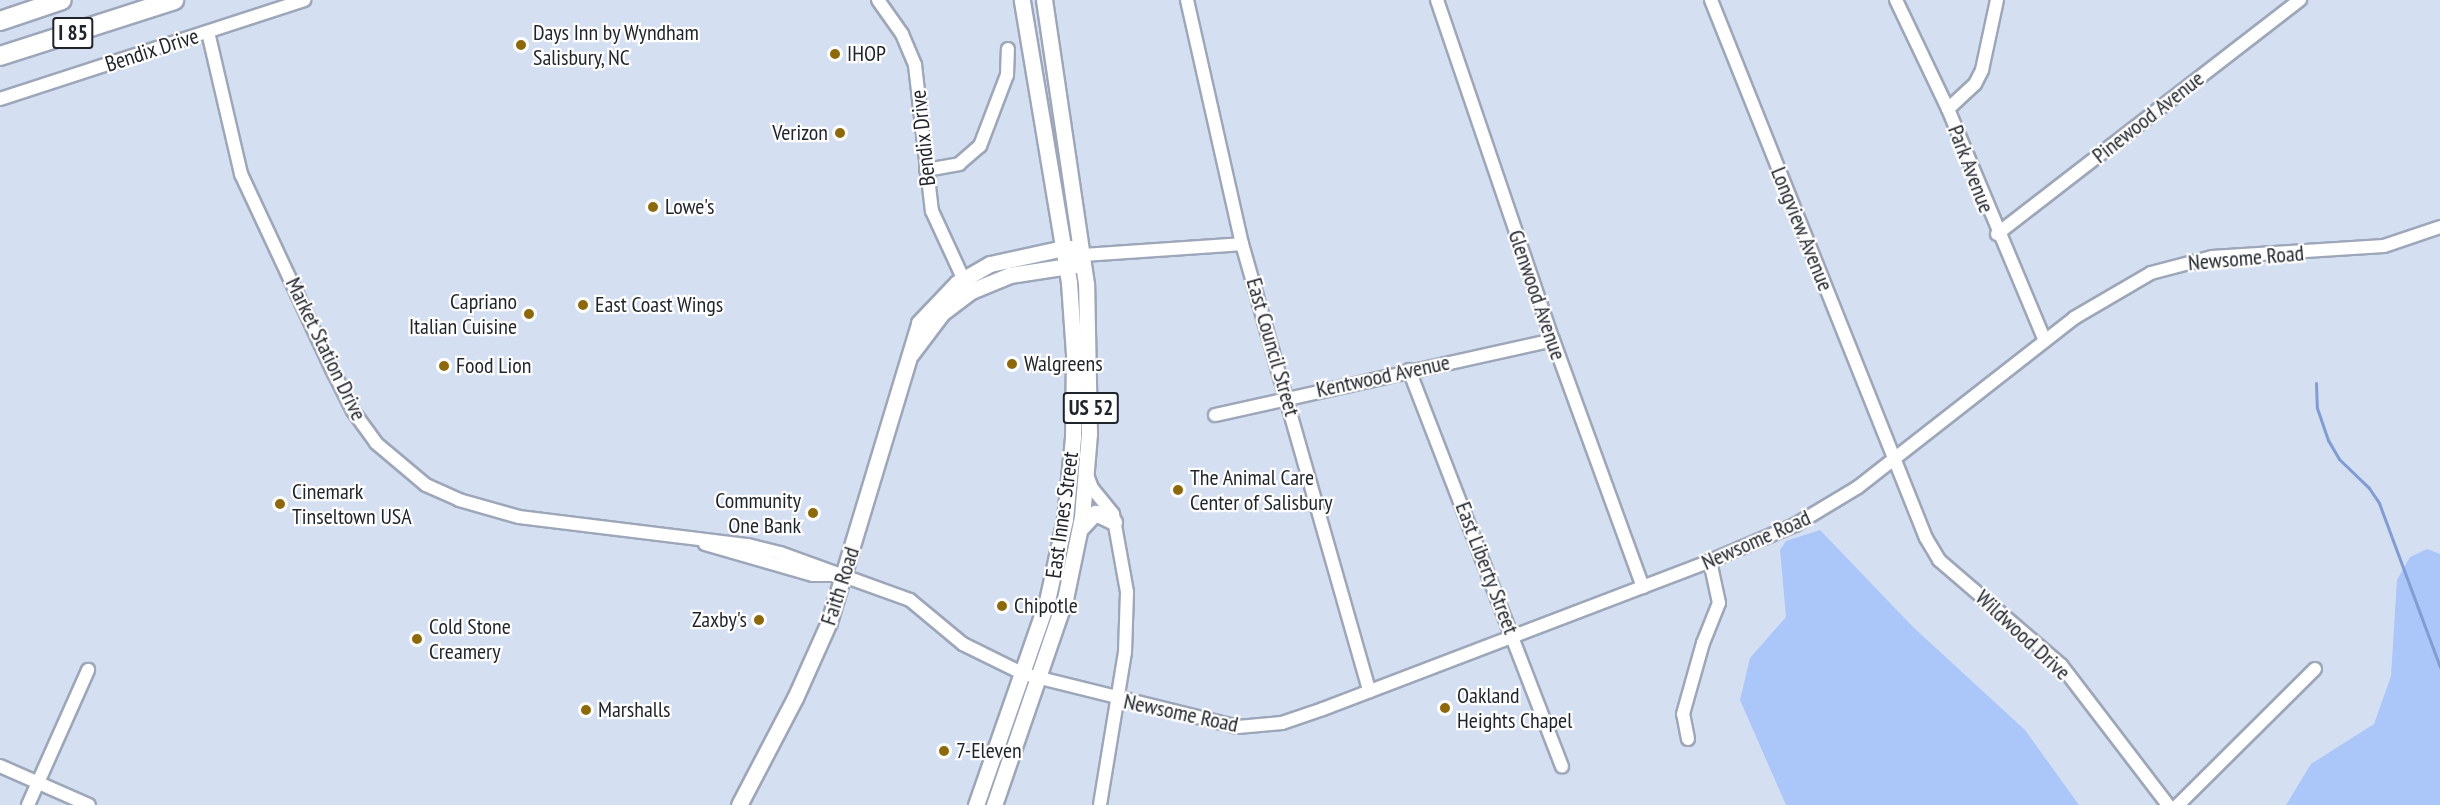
<!DOCTYPE html>
<style>
body{margin:0}
#map{position:relative;width:2440px;height:805px;overflow:hidden;background:#d4dff2;font-family:"PT Sans Narrow",sans-serif}
div>[style]{position:absolute}
.green>*{inset:0;background:#abc6f9}
.stream>*{height:3px;margin:-1.5px;padding:0 1.5px;transform-origin:1.5px;border-radius:1.5px;background:#809cd2}
.roads{filter:drop-shadow(2px 0 #9da7b9) drop-shadow(-2px 0 #9da7b9) drop-shadow(0 2px #9da7b9) drop-shadow(0 -2px #9da7b9)}
.minor>*{height:12px;margin:-6px;padding:0 6px;transform-origin:6px;border-radius:6px;background:#fff}
.major>*{height:15px;margin:-7.5px;padding:0 7.5px;transform-origin:7.5px;border-radius:7.5px;background:#fff}
.highway>*{height:18px;margin:-9px;padding:0 9px;transform-origin:9px;border-radius:9px;background:#fff}
.dots>*{width:16px;height:16px;translate:-50% -50%;box-sizing:border-box;border:3px solid #fff;border-radius:50%}
span{translate:-50% -50%;white-space:nowrap;text-align:center;line-height:1.15;-webkit-text-stroke:4.5px #fff;paint-order:stroke}
.shield-label span{padding:2px 4px;background:#fff;border:2px solid;border-radius:4px;-webkit-text-stroke-width:0}
.shield-label{font-size:21px;color:#1f232a;font-weight:700}
.poi-label{font-size:22px;color:#1f232a}
.left{translate:0 -50%;text-align:left}
.right{translate:-100% -50%;text-align:right}
.street-label{font-size:22px;color:#1f232a}
</style>
<div id="map">
<div class="green">
<i style="clip-path:polygon(1820px 530px,1913px 627px,2025px 730px,2079px 805px,1786px 805px,1740px 700px,1750px 658px,1786px 617px,1780px 550px,1786px 541px)"></i>
<i style="clip-path:polygon(2427px 549px,2440px 554px,2440px 805px,2286px 805px,2311px 764px,2374px 724px,2391px 676px,2397px 580px,2410px 557px)"></i>
</div>
<div class="stream">
<i style="left:2316px;top:383px;width:25px;rotate:88deg"></i>
<i style="left:2317px;top:408px;width:34px;rotate:71deg"></i>
<i style="left:2328px;top:440px;width:22px;rotate:60deg"></i>
<i style="left:2339px;top:459px;width:42px;rotate:44deg"></i>
<i style="left:2369px;top:488px;width:18px;rotate:56deg"></i>
<i style="left:2379px;top:503px;width:175px;rotate:69.6deg"></i>
</div>
<div class="roads">
<div class="minor">
<i style="left:878px;top:0;width:42px;rotate:54.8deg"></i>
<i style="left:902px;top:34px;width:34px;rotate:67deg"></i>
<i style="left:915px;top:65px;width:147px;rotate:83.4deg"></i>
<i style="left:932px;top:211px;width:74px;rotate:65.2deg"></i>
<i style="left:1187px;top:0;width:250px;rotate:77.3deg"></i>
<i style="left:1242px;top:244px;width:465px;rotate:74.1deg"></i>
<i style="left:1437px;top:0;width:359px;rotate:71.2deg"></i>
<i style="left:1553px;top:340px;width:263px;rotate:70deg"></i>
<i style="left:1711px;top:0;width:579px;rotate:68.22deg"></i>
<i style="left:1926px;top:538px;width:26px;rotate:59deg"></i>
<i style="left:1939px;top:560px;width:161px;rotate:40.7deg"></i>
<i style="left:2061px;top:665px;width:176px;rotate:52.6deg"></i>
<i style="left:1896px;top:0;width:121px;rotate:64.5deg"></i>
<i style="left:1948px;top:109px;width:249px;rotate:67.3deg"></i>
<i style="left:208px;top:32px;width:146px;rotate:76.9deg"></i>
<i style="left:241px;top:174px;width:220px;rotate:65deg"></i>
<i style="left:334px;top:373px;width:42px;rotate:63.4deg"></i>
<i style="left:353px;top:411px;width:39px;rotate:54deg"></i>
<i style="left:376px;top:443px;width:65px;rotate:40deg"></i>
<i style="left:426px;top:485px;width:36px;rotate:24deg"></i>
<i style="left:459px;top:500px;width:62px;rotate:15.8deg"></i>
<i style="left:519px;top:517px;width:231px;rotate:7deg"></i>
<i style="left:748px;top:545px;width:33px;rotate:14deg"></i>
<i style="left:780px;top:553px;width:138px;rotate:19.9deg"></i>
<i style="left:910px;top:600px;width:69px;rotate:39.7deg"></i>
<i style="left:963px;top:644px;width:68px;rotate:26.2deg"></i>
<i style="left:1024px;top:674px;width:220px;rotate:13.9deg"></i>
<i style="left:1238px;top:727px;width:44px;rotate:-5.2deg"></i>
<i style="left:1282px;top:723px;width:43px;rotate:-18.9deg"></i>
<i style="left:1323px;top:709px;width:414px;rotate:-20.9deg"></i>
<i style="left:1710px;top:561px;width:92px;rotate:-23deg"></i>
<i style="left:1795px;top:525px;width:74px;rotate:-31.1deg"></i>
<i style="left:1858px;top:487px;width:274px;rotate:-38deg"></i>
<i style="left:2074px;top:318px;width:89px;rotate:-30.3deg"></i>
<i style="left:2151px;top:273px;width:63px;rotate:-14.7deg"></i>
<i style="left:2212px;top:257px;width:172px;rotate:-3.7deg"></i>
<i style="left:2384px;top:246px;width:59px;rotate:-18.7deg"></i>
<i style="left:0;top:99px;width:320px;rotate:-18deg"></i>
<i style="left:1948px;top:109px;width:37px;rotate:-43deg"></i>
<i style="left:1975px;top:84px;width:16px;rotate:-63deg"></i>
<i style="left:1982px;top:70px;width:72px;rotate:-77.9deg"></i>
<i style="left:926px;top:170px;width:34px;rotate:-10deg"></i>
<i style="left:959px;top:164px;width:28px;rotate:-41deg"></i>
<i style="left:980px;top:146px;width:76px;rotate:-69.2deg"></i>
<i style="left:1007px;top:75px;width:26px;rotate:-88deg"></i>
<i style="left:1997px;top:234px;width:383px;rotate:-37.7deg"></i>
<i style="left:1082px;top:255px;width:160px;rotate:-3.9deg"></i>
<i style="left:1409px;top:370px;width:425px;rotate:68.9deg"></i>
<i style="left:1215px;top:415px;width:346px;rotate:-12.5deg"></i>
<i style="left:1087px;top:475px;width:14px;rotate:69deg"></i>
<i style="left:1092px;top:488px;width:33px;rotate:51deg"></i>
<i style="left:1113px;top:514px;width:79px;rotate:79.8deg"></i>
<i style="left:1127px;top:592px;width:60px;rotate:91.9deg"></i>
<i style="left:1125px;top:652px;width:155px;rotate:99.3deg"></i>
<i style="left:705px;top:544px;width:112px;rotate:16deg"></i>
<i style="left:813px;top:575px;width:22px"></i>
<i style="left:1688px;top:739px;width:25px;rotate:-101deg"></i>
<i style="left:1683px;top:714px;width:74px;rotate:-74.3deg"></i>
<i style="left:1703px;top:643px;width:43px;rotate:-68.2deg"></i>
<i style="left:1719px;top:603px;width:43px;rotate:-102.1deg"></i>
<i style="left:0;top:766px;width:97px;rotate:23.7deg"></i>
<i style="left:28px;top:805px;width:148px;rotate:-66deg"></i>
<i style="left:2178px;top:805px;width:193px;rotate:-44.8deg"></i>
</div>
<div class="major">
<i style="left:1081px;top:528px;width:21px;rotate:-47deg"></i>
<i style="left:1095px;top:513px;width:21px;rotate:25deg"></i>
<i style="left:739px;top:805px;width:121px;rotate:-62.4deg"></i>
<i style="left:795px;top:698px;width:83px;rotate:-65.9deg"></i>
<i style="left:829px;top:622px;width:312px;rotate:-73.2deg"></i>
<i style="left:919px;top:323px;width:55px;rotate:-46.5deg"></i>
<i style="left:957px;top:283px;width:38px;rotate:-30deg"></i>
<i style="left:990px;top:264px;width:76px;rotate:-12.2deg"></i>
<i style="left:1064px;top:248px;width:9px"></i>
<i style="left:1073px;top:248px;width:11px;rotate:38deg"></i>
<i style="left:1082px;top:255px;width:12px;rotate:125deg"></i>
<i style="left:1075px;top:265px;width:66px;rotate:171.3deg"></i>
<i style="left:1010px;top:275px;width:42px;rotate:157.7deg"></i>
<i style="left:971px;top:291px;width:36px;rotate:143deg"></i>
<i style="left:942px;top:313px;width:51px;rotate:127.1deg"></i>
<i style="left:976px;top:805px;width:216px;rotate:-70.8deg"></i>
<i style="left:1047px;top:601px;width:84px;rotate:-77.6deg"></i>
<i style="left:1065px;top:519px;width:82px;rotate:-84.4deg"></i>
<i style="left:1073px;top:437px;width:83px;rotate:-89.3deg"></i>
<i style="left:1074px;top:354px;width:72px;rotate:-94deg"></i>
<i style="left:1069px;top:282px;width:286px;rotate:-99.5deg"></i>
<i style="left:994px;top:805px;width:218px;rotate:-71deg"></i>
<i style="left:1065px;top:599px;width:84px;rotate:-78.3deg"></i>
<i style="left:1082px;top:517px;width:83px;rotate:-85.2deg"></i>
<i style="left:1089px;top:434px;width:150px;rotate:-91.1deg"></i>
<i style="left:1086px;top:284px;width:287px;rotate:-98.4deg"></i>
</div>
<div class="highway">
<i style="left:0;top:21px;width:65px;rotate:-18.7deg"></i>
<i style="left:0;top:56px;width:183px;rotate:-17.8deg"></i>
</div>
</div>
<div class="dots">
<i style="left:521px;top:45px;background:#8e690c"></i>
<i style="left:835px;top:54px;background:#8e690c"></i>
<i style="left:840px;top:133px;background:#8e690c"></i>
<i style="left:653px;top:207px;background:#8e690c"></i>
<i style="left:583px;top:305px;background:#8e690c"></i>
<i style="left:529px;top:314px;background:#8e690c"></i>
<i style="left:1012px;top:364px;background:#8e690c"></i>
<i style="left:444px;top:366px;background:#8e690c"></i>
<i style="left:1178px;top:490px;background:#8e690c"></i>
<i style="left:280px;top:504px;background:#8e690c"></i>
<i style="left:813px;top:513px;background:#8e690c"></i>
<i style="left:1002px;top:606px;background:#8e690c"></i>
<i style="left:759px;top:620px;background:#8e690c"></i>
<i style="left:417px;top:639px;background:#8e690c"></i>
<i style="left:1445px;top:708px;background:#8e690c"></i>
<i style="left:586px;top:710px;background:#8e690c"></i>
<i style="left:944px;top:751px;background:#8e690c"></i>
</div>
<div class="shield-label">
<span style="left:73px;top:33px">I 85</span>
<span style="left:1091px;top:408px">US 52</span>
</div>
<div class="poi-label">
<span class="left" style="left:533px;top:45px">Days Inn by Wyndham<br>Salisbury, NC</span>
<span class="left" style="left:847px;top:54px">IHOP</span>
<span class="right" style="left:828px;top:133px">Verizon</span>
<span class="left" style="left:665px;top:207px">Lowe's</span>
<span class="right" style="left:517px;top:314px">Capriano<br>Italian Cuisine</span>
<span class="left" style="left:595px;top:305px">East Coast Wings</span>
<span class="left" style="left:1024px;top:364px">Walgreens</span>
<span class="left" style="left:456px;top:366px">Food Lion</span>
<span class="left" style="left:1190px;top:490px">The Animal Care<br>Center of Salisbury</span>
<span class="left" style="left:292px;top:504px">Cinemark<br>Tinseltown USA</span>
<span class="right" style="left:801px;top:513px">Community<br>One Bank</span>
<span class="left" style="left:1014px;top:606px">Chipotle</span>
<span class="right" style="left:747px;top:620px">Zaxby's</span>
<span class="left" style="left:429px;top:639px">Cold Stone<br>Creamery</span>
<span class="left" style="left:1457px;top:708px">Oakland<br>Heights Chapel</span>
<span class="left" style="left:598px;top:710px">Marshalls</span>
<span class="left" style="left:956px;top:751px">7-Eleven</span>
</div>
<div class="street-label">
<span style="left:152px;top:50px;rotate:-18deg">Bendix Drive</span>
<span style="left:2148px;top:117px;rotate:-38deg">Pinewood Avenue</span>
<span style="left:923px;top:138px;rotate:-96deg">Bendix Drive</span>
<span style="left:1971px;top:169px;rotate:69deg">Park Avenue</span>
<span style="left:1802px;top:229px;rotate:68deg">Longview Avenue</span>
<span style="left:2246px;top:258px;rotate:-5deg">Newsome Road</span>
<span style="left:1537px;top:295px;rotate:71deg">Glenwood Avenue</span>
<span style="left:1273px;top:347px;rotate:74deg">East Council Street</span>
<span style="left:326px;top:349px;rotate:64deg">Market Station Drive</span>
<span style="left:1383px;top:376px;rotate:-12deg">Kentwood Avenue</span>
<span style="left:1062px;top:515px;rotate:-82deg">East Innes Street</span>
<span style="left:1756px;top:540px;rotate:-24deg">Newsome Road</span>
<span style="left:1487px;top:568px;rotate:69deg">East Liberty Street</span>
<span style="left:840px;top:586px;rotate:-72deg">Faith Road</span>
<span style="left:2023px;top:635px;rotate:43deg">Wildwood Drive</span>
<span style="left:1181px;top:713px;rotate:12deg">Newsome Road</span>
</div>
</div>
